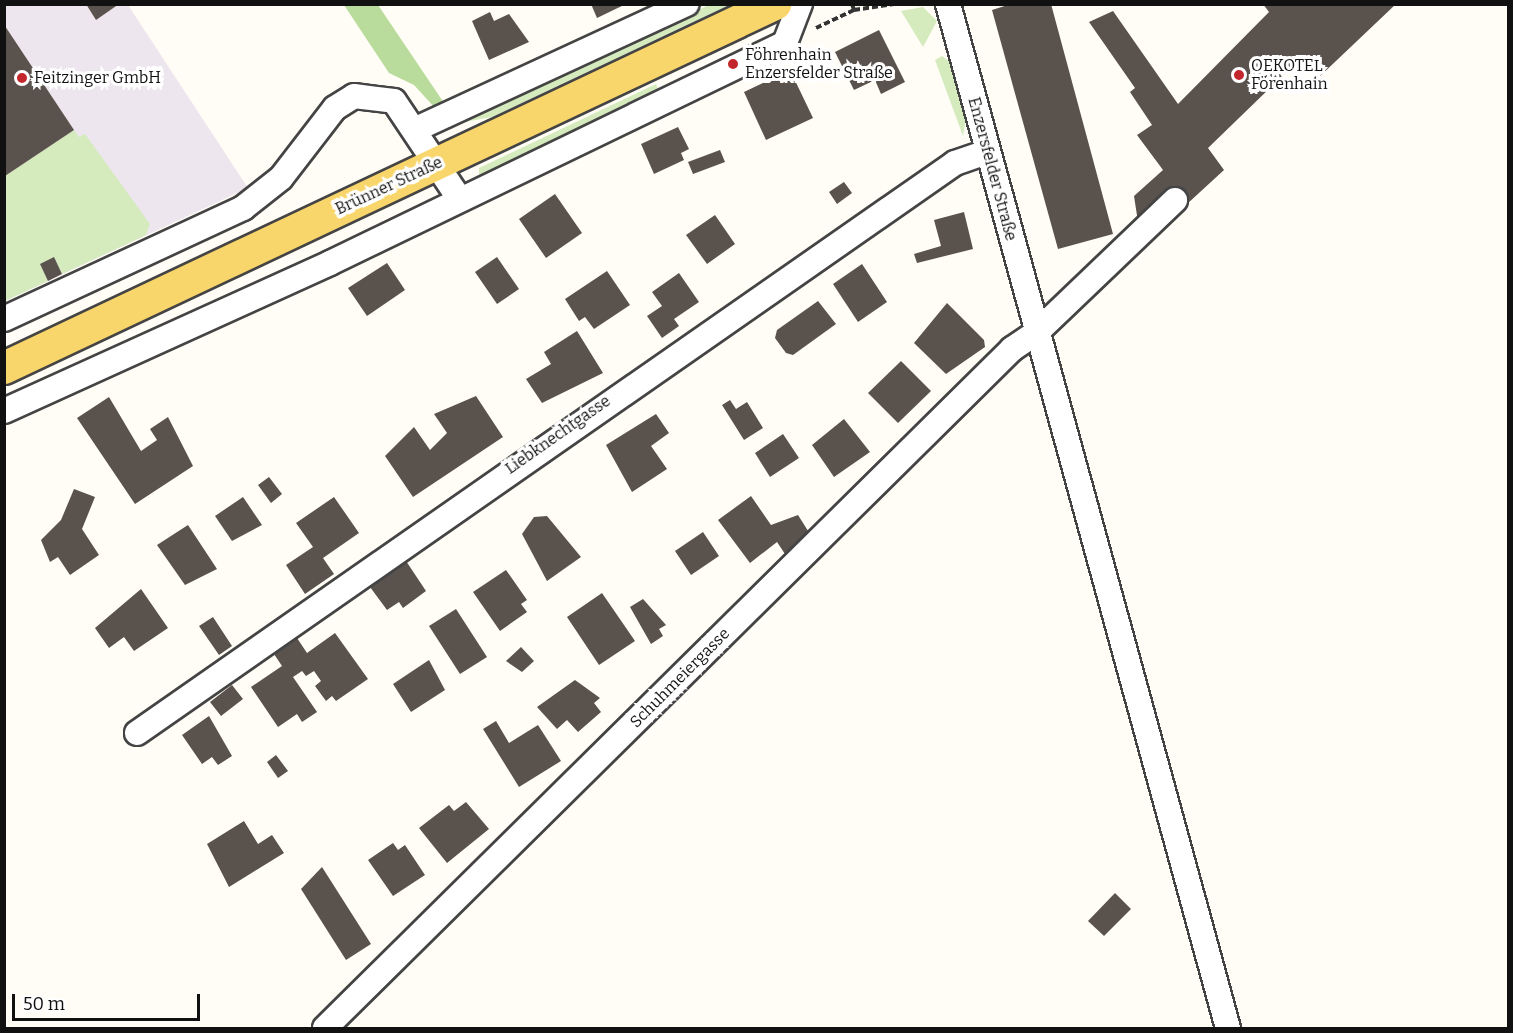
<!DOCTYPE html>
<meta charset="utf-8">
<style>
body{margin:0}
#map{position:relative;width:1513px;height:1033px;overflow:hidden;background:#fffdf5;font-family:Bitter,serif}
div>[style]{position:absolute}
.industrial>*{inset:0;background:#eee6ef}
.green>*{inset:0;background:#d5ebbd}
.forest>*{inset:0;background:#b9dc9c}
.building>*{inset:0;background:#5a524d}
.path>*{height:4px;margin-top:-2px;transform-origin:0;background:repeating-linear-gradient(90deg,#333 0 6px,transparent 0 9px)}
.roads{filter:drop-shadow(2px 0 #444) drop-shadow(-2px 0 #444) drop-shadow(0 2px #444) drop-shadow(0 -2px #444)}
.minor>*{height:24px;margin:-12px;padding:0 12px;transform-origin:12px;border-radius:12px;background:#fff}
.major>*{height:32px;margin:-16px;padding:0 16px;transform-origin:16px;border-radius:16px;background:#f9d66b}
.dots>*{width:16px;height:16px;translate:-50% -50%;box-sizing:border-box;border:3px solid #fff;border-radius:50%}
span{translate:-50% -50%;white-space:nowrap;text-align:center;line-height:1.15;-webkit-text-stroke:6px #fff;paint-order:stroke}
.poi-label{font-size:16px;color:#111}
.left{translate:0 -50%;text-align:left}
.street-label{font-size:16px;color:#111}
.frame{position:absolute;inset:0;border:6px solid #111;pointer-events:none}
.scale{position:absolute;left:12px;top:994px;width:188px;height:27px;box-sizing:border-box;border:3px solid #111;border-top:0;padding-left:8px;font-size:18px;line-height:21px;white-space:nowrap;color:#111;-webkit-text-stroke:4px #fff;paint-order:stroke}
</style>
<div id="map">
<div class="industrial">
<i style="clip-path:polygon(5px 5px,128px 5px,248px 188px,5px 301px)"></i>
</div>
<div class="green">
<i style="clip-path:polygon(709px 5px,729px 5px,492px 117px,459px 123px)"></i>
<i style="clip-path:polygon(923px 7px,937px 21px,923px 47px,901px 11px)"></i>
<i style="clip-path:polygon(942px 56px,950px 62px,966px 118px,963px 136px,935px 60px)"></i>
<i style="clip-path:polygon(656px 84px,660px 93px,479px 175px,479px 168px)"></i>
<i style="clip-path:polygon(74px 130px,79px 137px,85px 134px,150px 224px,146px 235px,62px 274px,54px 257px,40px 264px,48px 281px,5px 301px,5px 176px)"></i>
</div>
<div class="forest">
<i style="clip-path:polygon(344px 5px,378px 5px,444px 103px,435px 108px,414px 85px,389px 73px)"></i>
</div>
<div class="building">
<i style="clip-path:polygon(86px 4px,119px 4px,96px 20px)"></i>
<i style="clip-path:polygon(591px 4px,626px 4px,597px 18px)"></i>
<i style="clip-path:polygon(1011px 4px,1051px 4px,1113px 234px,1058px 249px,992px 10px)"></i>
<i style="clip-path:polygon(1263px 4px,1396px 4px,1317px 79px,1302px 57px,1208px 148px,1224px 170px,1187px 204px,1175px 186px,1138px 222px,1134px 196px,1163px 170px,1137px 135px,1152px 125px,1130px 92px,1135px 88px,1089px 22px,1113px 11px,1178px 104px,1269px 12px)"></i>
<i style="clip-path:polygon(490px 12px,494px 21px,509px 14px,529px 42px,489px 60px,472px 21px)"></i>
<i style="clip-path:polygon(5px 26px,74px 130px,5px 176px)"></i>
<i style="clip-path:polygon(879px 30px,905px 82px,881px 94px,875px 80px,854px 90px,835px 52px)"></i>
<i style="clip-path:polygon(790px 70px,813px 118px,766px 140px,744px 92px)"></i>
<i style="clip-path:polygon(678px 127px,689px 149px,681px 153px,684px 160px,654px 174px,641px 144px)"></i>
<i style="clip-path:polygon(720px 150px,725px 162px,693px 174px,688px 162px)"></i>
<i style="clip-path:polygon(844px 182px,852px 193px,837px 204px,829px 192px)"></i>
<i style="clip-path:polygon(555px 194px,582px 233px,546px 258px,519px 219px)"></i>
<i style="clip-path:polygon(964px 212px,973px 249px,917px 263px,914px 254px,941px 246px,934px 220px)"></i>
<i style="clip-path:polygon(715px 215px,735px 244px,707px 264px,686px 235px)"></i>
<i style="clip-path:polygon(54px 257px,62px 274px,48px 281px,40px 264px)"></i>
<i style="clip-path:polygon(497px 257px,519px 289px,497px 304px,475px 272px)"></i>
<i style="clip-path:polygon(387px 263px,405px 290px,367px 316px,348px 288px)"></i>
<i style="clip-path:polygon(862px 264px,887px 302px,858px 322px,833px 284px)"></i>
<i style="clip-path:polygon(607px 271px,630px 305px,594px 329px,585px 317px,579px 321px,565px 299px)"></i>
<i style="clip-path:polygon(679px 273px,699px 302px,674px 319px,679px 326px,662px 338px,647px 316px,662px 306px,652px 292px)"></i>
<i style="clip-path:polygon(818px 301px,836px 324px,793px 355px,786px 353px,775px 338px,777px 330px)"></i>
<i style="clip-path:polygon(947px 303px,984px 340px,985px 347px,946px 374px,914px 343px)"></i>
<i style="clip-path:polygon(577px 331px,603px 373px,542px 403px,526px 379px,551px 364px,544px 352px)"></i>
<i style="clip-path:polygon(901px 361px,931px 391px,898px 423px,868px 393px)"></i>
<i style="clip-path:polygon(476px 396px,503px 437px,413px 497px,385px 456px,414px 427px,430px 450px,447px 433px,434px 414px)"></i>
<i style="clip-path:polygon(109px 397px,141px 451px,157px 440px,150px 429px,168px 417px,193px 466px,135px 504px,77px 418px)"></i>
<i style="clip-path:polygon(730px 400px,736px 409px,747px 402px,763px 428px,744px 440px,722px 405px)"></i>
<i style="clip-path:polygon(656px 414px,669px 433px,651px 446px,667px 469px,632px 492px,606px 445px)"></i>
<i style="clip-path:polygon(844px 419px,870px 452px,834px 477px,812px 445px)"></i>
<i style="clip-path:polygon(783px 434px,799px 458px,770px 477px,755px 453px)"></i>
<i style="clip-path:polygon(269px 477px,282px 494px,271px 503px,258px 485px)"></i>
<i style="clip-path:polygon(74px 489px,95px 497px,82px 529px,99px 555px,70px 575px,58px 557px,50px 562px,41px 540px,61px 520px)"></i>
<i style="clip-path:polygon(751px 496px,771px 525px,798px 515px,810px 534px,787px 557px,777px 542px,750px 563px,718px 520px)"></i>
<i style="clip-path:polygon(243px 497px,262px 525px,232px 541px,215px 516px)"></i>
<i style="clip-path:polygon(334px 497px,359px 533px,323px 558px,334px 574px,305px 594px,286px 565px,313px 547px,296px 523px)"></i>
<i style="clip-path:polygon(547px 516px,581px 557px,547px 581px,522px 534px,534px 517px)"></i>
<i style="clip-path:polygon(188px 525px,217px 569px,185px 585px,157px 545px)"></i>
<i style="clip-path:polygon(703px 532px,719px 556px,691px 575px,675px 551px)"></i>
<i style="clip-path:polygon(406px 561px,426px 591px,403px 608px,399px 602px,387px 610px,370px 587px)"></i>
<i style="clip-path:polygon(506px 570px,527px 600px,521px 604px,527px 612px,500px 631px,473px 592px)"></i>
<i style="clip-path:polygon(141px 589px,168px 628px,134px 651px,124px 637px,109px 648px,95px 628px)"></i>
<i style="clip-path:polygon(602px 593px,635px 641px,599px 665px,567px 617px)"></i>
<i style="clip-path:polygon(643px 599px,666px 625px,659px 629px,663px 636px,651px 644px,630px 607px)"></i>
<i style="clip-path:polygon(456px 609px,487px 657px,460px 674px,429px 626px)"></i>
<i style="clip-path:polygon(213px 617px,232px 646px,219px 655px,199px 626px)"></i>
<i style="clip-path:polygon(335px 633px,368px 679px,336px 701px,332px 696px,326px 701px,315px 686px,321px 681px,314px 671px,306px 676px,302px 671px,293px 677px,317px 712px,302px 722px,297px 714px,278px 727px,251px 687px,282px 666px,274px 654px,297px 638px,307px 653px)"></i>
<i style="clip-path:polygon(521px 647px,534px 661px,522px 672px,506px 661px)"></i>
<i style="clip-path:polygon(429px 660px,445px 690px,411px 712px,393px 684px)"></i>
<i style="clip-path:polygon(575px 680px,600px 698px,594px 703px,601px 712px,578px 732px,567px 720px,557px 729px,537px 707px)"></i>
<i style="clip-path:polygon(232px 685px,243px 699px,221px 716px,210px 702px)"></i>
<i style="clip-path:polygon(209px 716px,232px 756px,218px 765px,212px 757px,202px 764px,182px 735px)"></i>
<i style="clip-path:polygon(496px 721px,509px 743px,538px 725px,561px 761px,519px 787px,483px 729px)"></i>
<i style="clip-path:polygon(276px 755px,288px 771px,278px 778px,267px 762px)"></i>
<i style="clip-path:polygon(466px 802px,489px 829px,447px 863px,419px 828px,449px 805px,454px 811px)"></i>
<i style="clip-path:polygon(244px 821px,258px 844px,272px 835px,284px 853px,229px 887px,207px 844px)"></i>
<i style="clip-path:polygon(393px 843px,398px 850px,405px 845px,425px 875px,393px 896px,368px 860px)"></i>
<i style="clip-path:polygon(322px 867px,371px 944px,346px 960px,301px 889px)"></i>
<i style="clip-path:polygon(1115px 893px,1131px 909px,1104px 936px,1088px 921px)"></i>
</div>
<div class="path">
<i style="left:852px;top:4px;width:6px;rotate:72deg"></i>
<i style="left:816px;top:28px;width:42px;rotate:-25.3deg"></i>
<i style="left:854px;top:10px;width:40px;rotate:-8.5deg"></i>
</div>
<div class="roads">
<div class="minor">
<i style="left:948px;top:4px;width:1062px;rotate:74.71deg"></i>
<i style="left:416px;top:129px;width:298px;rotate:-24.8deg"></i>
<i style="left:4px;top:319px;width:264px;rotate:-24.9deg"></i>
<i style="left:243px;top:208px;width:48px;rotate:-38.3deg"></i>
<i style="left:281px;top:178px;width:88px;rotate:-52.4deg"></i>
<i style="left:335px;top:108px;width:22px;rotate:-32deg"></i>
<i style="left:354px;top:96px;width:40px;rotate:7.1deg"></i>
<i style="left:394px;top:101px;width:117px;rotate:56.2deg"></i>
<i style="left:4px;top:411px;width:358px;rotate:-24.4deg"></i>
<i style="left:330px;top:263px;width:505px;rotate:-25.8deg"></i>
<i style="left:785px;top:43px;width:42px;rotate:-69deg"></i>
<i style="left:137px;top:733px;width:997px;rotate:-34.87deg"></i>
<i style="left:955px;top:163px;width:34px;rotate:-19deg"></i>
<i style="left:325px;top:1028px;width:966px;rotate:-44.66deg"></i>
<i style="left:1012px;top:349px;width:30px;rotate:-34deg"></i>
<i style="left:1037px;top:332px;width:191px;rotate:-43.7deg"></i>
</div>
<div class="major">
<i style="left:4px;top:368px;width:853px;rotate:-25.27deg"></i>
</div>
</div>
<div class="dots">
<i style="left:733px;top:64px;background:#c4262e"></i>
<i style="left:1239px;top:75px;background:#c4262e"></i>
<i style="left:22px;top:78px;background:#c4262e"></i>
</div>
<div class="poi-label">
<span class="left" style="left:745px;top:64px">Föhrenhain<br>Enzersfelder Straße</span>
<span class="left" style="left:1251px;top:75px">OEKOTEL<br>Förenhain</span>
<span class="left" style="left:34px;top:78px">Feitzinger GmbH</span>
</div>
<div class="street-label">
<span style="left:992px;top:169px;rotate:75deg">Enzersfelder Straße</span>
<span style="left:389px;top:186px;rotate:-25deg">Brünner Straße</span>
<span style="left:558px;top:435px;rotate:-35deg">Liebknechtgasse</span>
<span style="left:680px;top:678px;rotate:-45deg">Schuhmeiergasse</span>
</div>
<div class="frame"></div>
<div class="scale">50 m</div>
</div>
